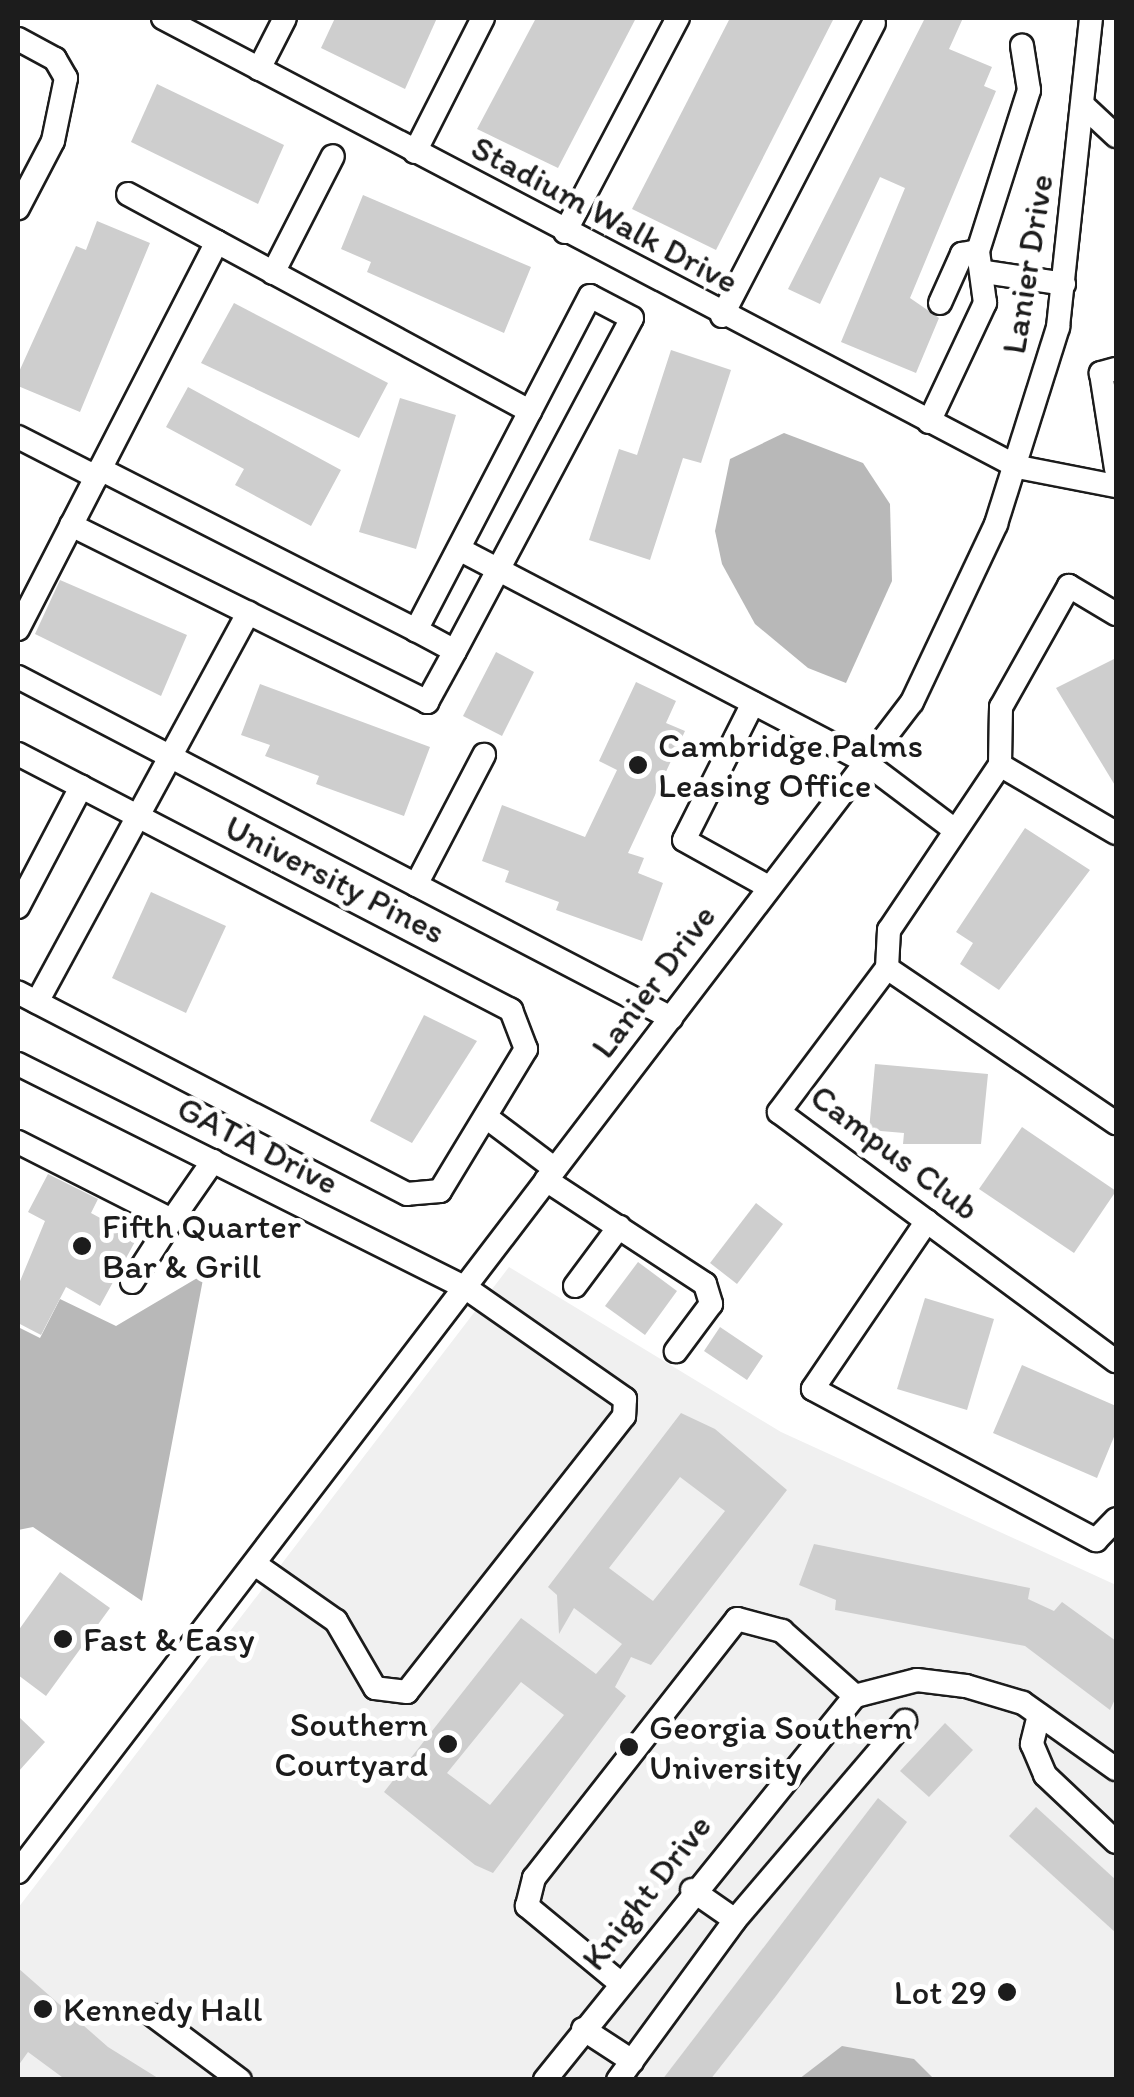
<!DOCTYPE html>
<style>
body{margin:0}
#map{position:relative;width:1134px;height:2097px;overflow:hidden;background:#fff;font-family:Itim,sans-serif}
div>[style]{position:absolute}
.built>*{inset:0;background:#f0f0f0}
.water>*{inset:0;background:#b8b8b8}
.building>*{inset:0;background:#cecece}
.roads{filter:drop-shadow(2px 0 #1c1c1c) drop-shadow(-2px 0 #1c1c1c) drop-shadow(0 2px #1c1c1c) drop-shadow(0 -2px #1c1c1c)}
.minor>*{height:22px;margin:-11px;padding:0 11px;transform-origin:11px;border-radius:11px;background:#fff}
.dots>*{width:28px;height:28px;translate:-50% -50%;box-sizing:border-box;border:5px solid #fff;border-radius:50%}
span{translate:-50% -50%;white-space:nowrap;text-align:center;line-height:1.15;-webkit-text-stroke:10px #fff;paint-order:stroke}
.street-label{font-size:35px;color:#1c1c1c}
.poi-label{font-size:35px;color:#1c1c1c}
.left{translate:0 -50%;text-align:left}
.right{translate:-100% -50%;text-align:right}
.frame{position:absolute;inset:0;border:20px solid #1c1c1c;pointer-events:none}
</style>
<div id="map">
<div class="built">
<i style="clip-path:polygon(509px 1267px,781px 1432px,1116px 1585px,1116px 2079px,18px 2079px,18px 1908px)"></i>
</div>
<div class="water">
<i style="clip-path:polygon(784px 433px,863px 463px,890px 504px,892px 581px,846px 683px,808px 668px,755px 624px,722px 564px,715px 531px,730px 459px)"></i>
<i style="clip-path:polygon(204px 1274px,142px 1601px,33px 1527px,18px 1530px,18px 1327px,40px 1338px,60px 1299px,116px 1326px)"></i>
<i style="clip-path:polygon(842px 2046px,914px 2059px,934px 2079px,799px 2079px)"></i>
</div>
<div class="building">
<i style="clip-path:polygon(335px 18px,437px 18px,405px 89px,321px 48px)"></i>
<i style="clip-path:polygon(536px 18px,636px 18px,558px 168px,477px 129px)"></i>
<i style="clip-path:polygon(730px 18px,834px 18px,716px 250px,632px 209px)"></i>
<i style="clip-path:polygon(925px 18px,963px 18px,949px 49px,992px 67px,984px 86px,996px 91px,910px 298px,939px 318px,916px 373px,841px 342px,905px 188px,880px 177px,820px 304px,788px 289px)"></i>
<i style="clip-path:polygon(157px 84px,284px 145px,258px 204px,131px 142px)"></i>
<i style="clip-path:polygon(363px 195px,531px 267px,504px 333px,367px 272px,371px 262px,341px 249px)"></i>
<i style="clip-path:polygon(97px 221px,150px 243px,80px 412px,18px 386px,18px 374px,76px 246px,86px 250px)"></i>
<i style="clip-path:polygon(234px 303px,388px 383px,359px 438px,201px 363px)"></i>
<i style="clip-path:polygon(671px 350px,731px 370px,701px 463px,683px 458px,650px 560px,589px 540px,619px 449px,637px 455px)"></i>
<i style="clip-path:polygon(188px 387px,341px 470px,311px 526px,235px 485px,244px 469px,166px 427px)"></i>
<i style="clip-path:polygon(400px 398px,456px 415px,416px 549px,359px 532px)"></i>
<i style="clip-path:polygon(60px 580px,187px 635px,161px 696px,35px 634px)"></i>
<i style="clip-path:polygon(496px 652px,534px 672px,502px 736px,463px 716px)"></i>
<i style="clip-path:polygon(1116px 658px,1116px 787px,1056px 688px)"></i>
<i style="clip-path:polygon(636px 682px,676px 701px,666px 723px,685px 731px,628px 853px,644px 858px,638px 873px,663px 883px,642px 941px,556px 910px,559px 902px,505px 882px,509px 871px,482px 861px,502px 805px,585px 837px,617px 770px,599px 761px)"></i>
<i style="clip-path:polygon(260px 684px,430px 747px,404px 816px,316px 784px,319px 776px,265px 756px,270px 745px,241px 735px)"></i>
<i style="clip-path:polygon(1025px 828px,1090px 870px,999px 990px,960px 964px,973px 943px,956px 932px)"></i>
<i style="clip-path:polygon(151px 892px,226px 926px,186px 1013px,112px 978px)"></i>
<i style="clip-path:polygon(424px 1015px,477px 1041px,412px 1143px,370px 1121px)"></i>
<i style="clip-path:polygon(875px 1064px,988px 1074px,981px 1144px,903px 1144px,904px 1133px,869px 1130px)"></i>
<i style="clip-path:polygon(1022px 1127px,1116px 1191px,1074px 1253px,979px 1189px)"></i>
<i style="clip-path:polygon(48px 1174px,98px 1199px,91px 1213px,137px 1238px,100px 1306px,66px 1287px,41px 1335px,18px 1323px,18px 1286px,45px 1221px,28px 1212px)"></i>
<i style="clip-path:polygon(756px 1203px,783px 1224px,737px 1284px,710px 1263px)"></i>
<i style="clip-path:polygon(638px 1262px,677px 1291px,645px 1335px,605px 1306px)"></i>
<i style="clip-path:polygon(925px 1298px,994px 1319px,967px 1410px,897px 1389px)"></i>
<i style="clip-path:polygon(720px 1327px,763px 1356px,747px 1380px,704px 1351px)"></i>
<i style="clip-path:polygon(1022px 1365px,1116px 1406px,1116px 1432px,1097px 1478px,993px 1433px)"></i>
<i style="clip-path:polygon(evenodd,681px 1413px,715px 1429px,787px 1490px,651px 1665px,631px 1657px,615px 1687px,626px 1696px,493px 1873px,475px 1865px,384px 1792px,521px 1618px,596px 1674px,622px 1644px,574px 1608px,559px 1634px,557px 1595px,548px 1587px,681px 1413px,680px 1477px,725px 1511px,653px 1601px,609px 1568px,680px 1477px,681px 1413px,521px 1682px,564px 1715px,490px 1805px,447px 1773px,521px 1682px)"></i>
<i style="clip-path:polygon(814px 1544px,1030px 1588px,1028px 1599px,1054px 1611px,1062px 1602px,1116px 1641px,1116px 1697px,1110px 1710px,1025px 1646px,835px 1610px,836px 1600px,799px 1585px)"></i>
<i style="clip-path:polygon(60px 1572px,110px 1608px,46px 1696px,18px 1675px,18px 1631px)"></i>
<i style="clip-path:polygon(18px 1716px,45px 1742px,18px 1772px)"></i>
<i style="clip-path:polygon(945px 1723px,973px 1750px,929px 1797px,900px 1771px)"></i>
<i style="clip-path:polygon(878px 1798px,907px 1822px,776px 1996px,710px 2080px,662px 2080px)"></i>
<i style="clip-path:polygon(1036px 1807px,1116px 1880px,1116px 1933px,1009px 1836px)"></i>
<i style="clip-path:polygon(18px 1968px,108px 2047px,161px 2080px,66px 2080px,28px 2052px,18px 2066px)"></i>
</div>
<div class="roads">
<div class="minor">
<i style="left:163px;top:18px;width:966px;rotate:27.71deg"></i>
<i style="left:1018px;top:467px;width:100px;rotate:11deg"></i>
<i style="left:18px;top:39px;width:42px;rotate:28.4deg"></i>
<i style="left:55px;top:59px;width:22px;rotate:60deg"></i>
<i style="left:66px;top:78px;width:64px;rotate:101.7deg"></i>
<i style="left:53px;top:141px;width:76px;rotate:117.6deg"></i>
<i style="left:259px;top:69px;width:57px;rotate:-63deg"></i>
<i style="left:1086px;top:108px;width:41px;rotate:43deg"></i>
<i style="left:415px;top:152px;width:150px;rotate:-63.1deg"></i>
<i style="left:565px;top:232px;width:242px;rotate:-62.2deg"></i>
<i style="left:217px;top:242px;width:356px;rotate:28.4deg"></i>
<i style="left:985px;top:272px;width:80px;rotate:8.6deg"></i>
<i style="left:273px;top:273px;width:131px;rotate:-62.9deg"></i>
<i style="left:940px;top:303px;width:54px;rotate:-65.8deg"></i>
<i style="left:962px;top:254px;width:16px;rotate:-11deg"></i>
<i style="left:722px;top:316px;width:330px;rotate:-62.6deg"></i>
<i style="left:1116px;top:369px;width:16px;rotate:165deg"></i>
<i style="left:1101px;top:373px;width:97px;rotate:81.1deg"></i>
<i style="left:929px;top:422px;width:132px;rotate:-64.8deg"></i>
<i style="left:985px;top:303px;width:52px;rotate:-97.7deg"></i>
<i style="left:978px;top:251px;width:169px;rotate:-72.4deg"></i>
<i style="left:1029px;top:90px;width:45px;rotate:-99deg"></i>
<i style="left:18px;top:437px;width:88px;rotate:27.1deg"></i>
<i style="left:100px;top:469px;width:355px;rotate:27deg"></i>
<i style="left:71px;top:525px;width:398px;rotate:26.4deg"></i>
<i style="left:427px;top:702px;width:58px;rotate:-61.2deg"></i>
<i style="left:455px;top:651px;width:92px;rotate:-62deg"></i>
<i style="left:498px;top:570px;width:285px;rotate:-62deg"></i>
<i style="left:632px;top:318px;width:47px;rotate:-152.4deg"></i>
<i style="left:590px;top:296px;width:377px;rotate:117.5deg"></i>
<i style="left:416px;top:630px;width:44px;rotate:28.3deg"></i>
<i style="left:459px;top:549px;width:455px;rotate:27.6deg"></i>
<i style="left:862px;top:760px;width:111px;rotate:37deg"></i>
<i style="left:1116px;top:614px;width:55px;rotate:-149.2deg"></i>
<i style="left:1069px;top:586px;width:139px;rotate:119.3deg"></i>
<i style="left:1001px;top:707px;width:58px;rotate:91deg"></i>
<i style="left:1000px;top:765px;width:199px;rotate:123.9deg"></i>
<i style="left:889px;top:930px;width:38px;rotate:93deg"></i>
<i style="left:887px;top:968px;width:180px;rotate:126.9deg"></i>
<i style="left:779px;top:1112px;width:419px;rotate:36.5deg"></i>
<i style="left:18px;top:629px;width:435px;rotate:-62.8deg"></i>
<i style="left:217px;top:242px;width:101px;rotate:-151.7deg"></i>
<i style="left:18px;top:677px;width:737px;rotate:27.57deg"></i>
<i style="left:753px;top:703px;width:153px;rotate:116.7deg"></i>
<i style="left:684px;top:840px;width:95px;rotate:29deg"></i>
<i style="left:18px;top:754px;width:556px;rotate:27.44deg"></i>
<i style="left:511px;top:1010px;width:42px;rotate:69deg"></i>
<i style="left:526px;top:1049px;width:166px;rotate:121.2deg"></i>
<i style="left:440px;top:1191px;width:33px;rotate:175deg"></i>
<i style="left:407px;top:1194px;width:438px;rotate:-152.6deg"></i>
<i style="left:1000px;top:765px;width:134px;rotate:30.4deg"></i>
<i style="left:416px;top:885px;width:147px;rotate:-62.4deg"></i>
<i style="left:18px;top:907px;width:136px;rotate:-62.3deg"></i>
<i style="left:887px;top:968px;width:277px;rotate:34.1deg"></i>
<i style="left:37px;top:1002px;width:443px;rotate:-61.5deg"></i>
<i style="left:18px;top:1064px;width:501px;rotate:26.57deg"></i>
<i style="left:466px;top:1288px;width:194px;rotate:34.9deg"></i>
<i style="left:625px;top:1399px;width:17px;rotate:93deg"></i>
<i style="left:624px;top:1416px;width:351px;rotate:128.2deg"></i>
<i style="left:407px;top:1692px;width:32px;rotate:-173deg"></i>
<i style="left:375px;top:1688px;width:78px;rotate:-120.2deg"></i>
<i style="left:336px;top:1621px;width:98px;rotate:-145deg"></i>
<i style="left:490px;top:1120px;width:81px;rotate:37deg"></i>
<i style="left:18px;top:1142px;width:173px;rotate:26.9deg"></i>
<i style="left:172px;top:1220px;width:72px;rotate:-55.2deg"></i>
<i style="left:546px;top:1180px;width:190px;rotate:33.2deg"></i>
<i style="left:705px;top:1284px;width:21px;rotate:73deg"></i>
<i style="left:711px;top:1304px;width:59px;rotate:126.7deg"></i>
<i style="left:927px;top:1221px;width:203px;rotate:124.2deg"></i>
<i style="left:813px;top:1389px;width:321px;rotate:28.1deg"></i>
<i style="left:1096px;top:1540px;width:29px;rotate:-46deg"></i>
<i style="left:132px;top:1282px;width:74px;rotate:-57.2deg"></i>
<i style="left:575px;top:1286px;width:74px;rotate:-53.3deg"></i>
<i style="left:1039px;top:1715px;width:30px;rotate:104deg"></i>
<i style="left:1032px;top:1744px;width:34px;rotate:67deg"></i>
<i style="left:1045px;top:1775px;width:98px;rotate:43.3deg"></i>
<i style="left:18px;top:1872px;width:1472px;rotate:-52.62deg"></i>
<i style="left:912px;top:702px;width:197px;rotate:-64.7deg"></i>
<i style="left:996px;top:524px;width:207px;rotate:-72.5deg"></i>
<i style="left:1058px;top:327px;width:311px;rotate:-83.9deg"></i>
<i style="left:692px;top:1890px;width:52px;rotate:34.9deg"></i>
<i style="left:620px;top:1983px;width:121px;rotate:-140.4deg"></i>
<i style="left:527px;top:1906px;width:29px;rotate:-76deg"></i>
<i style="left:534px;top:1878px;width:329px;rotate:-51.9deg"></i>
<i style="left:737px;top:1619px;width:47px;rotate:14.9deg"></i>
<i style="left:782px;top:1631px;width:98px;rotate:41.7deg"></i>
<i style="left:154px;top:2016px;width:107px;rotate:36.7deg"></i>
<i style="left:583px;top:2029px;width:59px;rotate:33.1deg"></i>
<i style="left:545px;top:2080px;width:494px;rotate:-51.1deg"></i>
<i style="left:855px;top:1696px;width:64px;rotate:-14.5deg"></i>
<i style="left:917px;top:1680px;width:49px;rotate:7deg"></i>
<i style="left:966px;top:1686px;width:59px;rotate:16.6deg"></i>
<i style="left:1023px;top:1703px;width:114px;rotate:35.4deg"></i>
<i style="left:618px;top:2080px;width:198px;rotate:-53.8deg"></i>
<i style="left:735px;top:1920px;width:262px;rotate:-49.5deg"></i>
</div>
</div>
<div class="dots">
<i style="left:638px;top:765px;background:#1c1c1c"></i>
<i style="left:82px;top:1246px;background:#1c1c1c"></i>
<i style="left:63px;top:1639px;background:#1c1c1c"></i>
<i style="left:448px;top:1744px;background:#1c1c1c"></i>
<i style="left:629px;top:1747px;background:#1c1c1c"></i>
<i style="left:1007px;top:1992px;background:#1c1c1c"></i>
<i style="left:43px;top:2009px;background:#1c1c1c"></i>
</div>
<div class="street-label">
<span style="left:605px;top:214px;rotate:28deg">Stadium Walk Drive</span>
<span style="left:1027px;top:264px;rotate:-81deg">Lanier Drive</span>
<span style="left:335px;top:879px;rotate:27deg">University Pines</span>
<span style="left:653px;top:981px;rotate:-53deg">Lanier Drive</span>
<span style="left:258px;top:1145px;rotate:27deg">GATA Drive</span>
<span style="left:895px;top:1152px;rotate:37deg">Campus Club</span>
<span style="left:646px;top:1892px;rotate:-52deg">Knight Drive</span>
</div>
<div class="poi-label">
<span class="left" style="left:658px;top:765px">Cambridge Palms<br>Leasing Office</span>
<span class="left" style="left:102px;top:1246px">Fifth Quarter<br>Bar &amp; Grill</span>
<span class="left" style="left:83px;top:1639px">Fast &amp; Easy</span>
<span class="right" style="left:428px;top:1744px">Southern<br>Courtyard</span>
<span class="left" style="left:649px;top:1747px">Georgia Southern<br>University</span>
<span class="right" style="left:987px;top:1992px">Lot 29</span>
<span class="left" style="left:63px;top:2009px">Kennedy Hall</span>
</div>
<div class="frame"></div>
</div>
